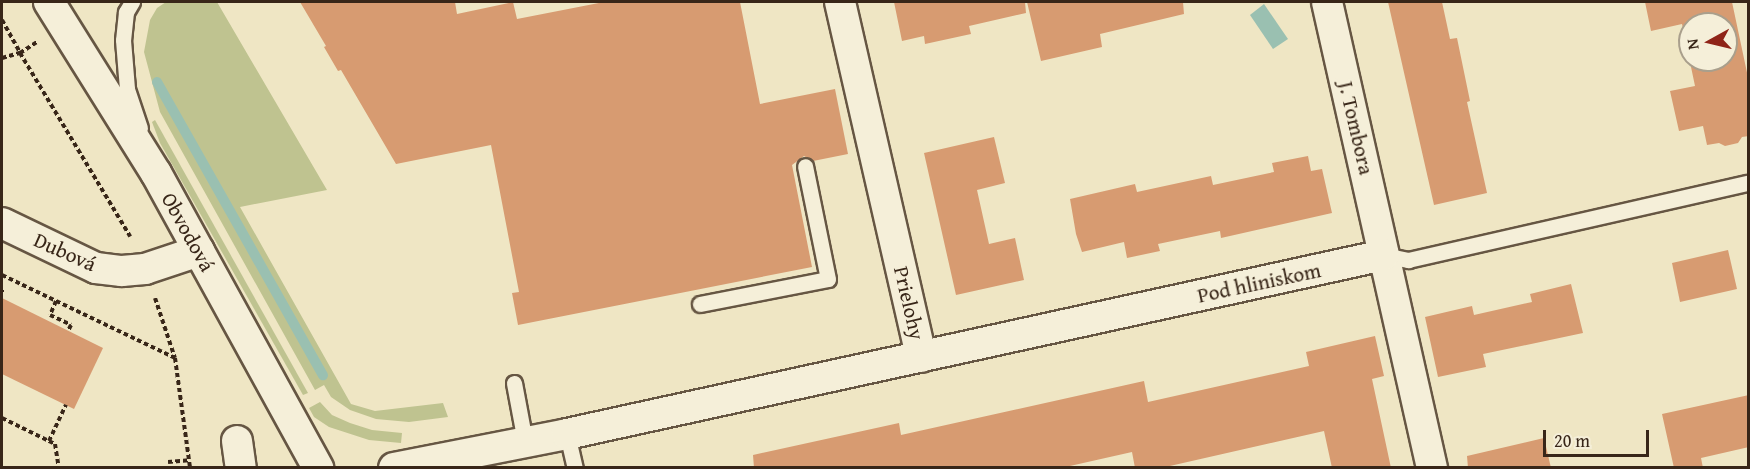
<!DOCTYPE html>
<meta charset="utf-8">
<style>
body{margin:0}
#map{position:relative;width:1750px;height:469px;overflow:hidden;background:#efe6c4;font-family:"Gentium Book Plus",serif}
div>[style]{position:absolute}
.green>*{inset:0;background:#bfc390}
.water>*{inset:0;background:#9ac0b1}
.stream>*{height:10px;margin:-5px;padding:0 5px;transform-origin:5px;border-radius:5px;background:#9ac0b1}
.building>*{inset:0;background:#d79b71}
.path>*{height:4px;margin-top:-2px;transform-origin:0;background:repeating-linear-gradient(90deg,#382618 0 4.5px,transparent 0 7.5px)}
.roads{filter:drop-shadow(2px 0 #665643) drop-shadow(-2px 0 #665643) drop-shadow(0 2px #665643) drop-shadow(0 -2px #665643)}
.lane>*{height:15px;margin:-7.5px;padding:0 7.5px;transform-origin:7.5px;border-radius:7.5px;background:#f5efd9}
.street>*{height:30px;margin:-15px;padding:0 15px;transform-origin:15px;border-radius:15px;background:#f5efd9}
span{translate:-50% -50%;white-space:nowrap;text-align:center;line-height:1.15;-webkit-text-stroke:4.5px #f5efd9;paint-order:stroke}
.street-label{font-size:21px;color:#382618}
.frame{position:absolute;inset:0;border:3px solid #382618;pointer-events:none}
.north{position:absolute;left:1678px;top:12px;width:60px;height:60px;box-sizing:border-box;background:#f5efd9;border:2px solid #a99f8c;border-radius:50%;rotate:262deg;font-size:16px;font-weight:700;line-height:24px;text-align:center;color:#382618}
.north::after{content:'';display:block;margin:auto;width:21px;height:27px;background:#8f2418;clip-path:polygon(50% 0,100% 100%,50% 72%,0 100%)}
.scale{position:absolute;left:1543px;top:430px;width:106px;height:27px;box-sizing:border-box;border:3px solid #382618;border-top:0;padding-left:8px;font-size:18px;line-height:21px;white-space:nowrap;color:#382618;-webkit-text-stroke:4px #f5efd9;paint-order:stroke}
</style>
<div id="map">
<div class="green">
<i style="clip-path:polygon(166px 2px,217px 2px,327px 190px,240px 207px,351px 404px,375px 411px,443px 403px,448px 417px,409px 422px,376px 419px,350px 410px,331px 397px,324px 385px,315px 390px,160px 112px,144px 52px,150px 20px,157px 8px)"></i>
<i style="clip-path:polygon(155px 120px,308px 393px,303px 395px,160px 143px,152px 122px)"></i>
<i style="clip-path:polygon(320px 402px,332px 415px,350px 423px,372px 430px,402px 433px,401px 443px,369px 440px,329px 427px,314px 417px,309px 408px)"></i>
</div>
<div class="water">
<i style="clip-path:polygon(1264px 4px,1288px 39px,1273px 49px,1250px 15px)"></i>
</div>
<div class="stream">
<i style="left:157px;top:82px;width:337px;rotate:60.5deg"></i>
</div>
<div class="building">
<i style="clip-path:polygon(300px 2px,455px 2px,457px 14px,513px 2px,517px 19px,604px 2px,740px 2px,760px 104px,835px 89px,848px 154px,813px 161px,804px 156px,792px 165px,812px 267px,518px 325px,512px 293px,519px 292px,491px 145px,396px 164px,341px 70px,338px 71px,324px 47px,326px 46px)"></i>
<i style="clip-path:polygon(894px 2px,1025px 2px,1026px 13px,969px 26px,971px 34px,925px 44px,924px 36px,902px 41px)"></i>
<i style="clip-path:polygon(1027px 2px,1183px 2px,1184px 14px,1100px 34px,1102px 47px,1041px 61px)"></i>
<i style="clip-path:polygon(1388px 2px,1442px 2px,1450px 39px,1457px 38px,1470px 101px,1467px 102px,1487px 193px,1434px 205px)"></i>
<i style="clip-path:polygon(evenodd,1645px 2px,1732px 2px,1749px 82px,1749px 136px,1742px 137px,1738px 143px,1725px 146px,1719px 143px,1707px 145px,1703px 126px,1679px 131px,1670px 91px,1695px 86px,1682px 24px,1651px 31px,1645px 2px,1690px 24px,1726px 24px,1726px 60px,1690px 60px,1690px 24px)"></i>
<i style="clip-path:polygon(994px 137px,1005px 183px,977px 190px,989px 244px,1015px 238px,1024px 280px,956px 295px,924px 153px)"></i>
<i style="clip-path:polygon(1308px 156px,1311px 171px,1322px 169px,1332px 213px,1221px 238px,1220px 231px,1158px 244px,1160px 251px,1127px 258px,1124px 242px,1082px 252px,1076px 234px,1070px 199px,1135px 184px,1137px 192px,1211px 176px,1213px 185px,1274px 172px,1272px 163px)"></i>
<i style="clip-path:polygon(1728px 250px,1737px 289px,1680px 302px,1672px 263px)"></i>
<i style="clip-path:polygon(1571px 284px,1583px 333px,1483px 354px,1486px 367px,1438px 377px,1425px 317px,1472px 306px,1474px 315px,1532px 302px,1530px 294px)"></i>
<i style="clip-path:polygon(2px 298px,103px 348px,74px 409px,2px 374px)"></i>
<i style="clip-path:polygon(1375px 336px,1384px 376px,1372px 379px,1391px 468px,1332px 468px,1324px 431px,1161px 468px,1135px 468px,1132px 452px,1061px 468px,754px 468px,753px 455px,899px 423px,901px 435px,1144px 381px,1148px 402px,1309px 366px,1306px 352px)"></i>
<i style="clip-path:polygon(1749px 395px,1749px 447px,1701px 458px,1703px 468px,1674px 468px,1662px 414px)"></i>
<i style="clip-path:polygon(1544px 438px,1551px 468px,1468px 468px,1467px 456px)"></i>
</div>
<div class="path">
<i style="left:2px;top:20px;width:38px;rotate:61deg"></i>
<i style="left:20px;top:53px;width:20px;rotate:-33deg"></i>
<i style="left:2px;top:58px;width:19px;rotate:-16deg"></i>
<i style="left:20px;top:53px;width:214px;rotate:59deg"></i>
<i style="left:2px;top:275px;width:192px;rotate:25.6deg"></i>
<i style="left:2px;top:290px;width:2px;rotate:90deg"></i>
<i style="left:155px;top:298px;width:63px;rotate:71.6deg"></i>
<i style="left:175px;top:358px;width:111px;rotate:82.2deg"></i>
<i style="left:56px;top:301px;width:15px;rotate:113deg"></i>
<i style="left:50px;top:315px;width:23px;rotate:25deg"></i>
<i style="left:71px;top:325px;width:7px;rotate:117deg"></i>
<i style="left:2px;top:418px;width:59px;rotate:26.1deg"></i>
<i style="left:55px;top:444px;width:24px;rotate:81deg"></i>
<i style="left:49px;top:441px;width:40px;rotate:-65deg"></i>
<i style="left:168px;top:462px;width:21px;rotate:-5deg"></i>
</div>
<div class="roads">
<div class="lane">
<i style="left:132px;top:2px;width:12px;rotate:121deg"></i>
<i style="left:126px;top:12px;width:28px;rotate:96deg"></i>
<i style="left:123px;top:40px;width:49px;rotate:85.3deg"></i>
<i style="left:127px;top:89px;width:41px;rotate:71.6deg"></i>
<i style="left:1384px;top:255px;width:25px;rotate:12deg"></i>
<i style="left:1408px;top:260px;width:349px;rotate:-12.8deg"></i>
<i style="left:700px;top:304px;width:130px;rotate:-11.1deg"></i>
<i style="left:828px;top:279px;width:115px;rotate:-101.5deg"></i>
<i style="left:514px;top:383px;width:60px;rotate:79.4deg"></i>
<i style="left:567px;top:434px;width:35px;rotate:77deg"></i>
</div>
<div class="street">
<i style="left:49px;top:2px;width:202px;rotate:58deg"></i>
<i style="left:156px;top:173px;width:337px;rotate:61.2deg"></i>
<i style="left:840px;top:2px;width:364px;rotate:77.1deg"></i>
<i style="left:1327px;top:2px;width:478px;rotate:77.3deg"></i>
<i style="left:2px;top:223px;width:104px;rotate:25.6deg"></i>
<i style="left:96px;top:268px;width:26px;rotate:7deg"></i>
<i style="left:122px;top:271px;width:23px;rotate:-5deg"></i>
<i style="left:145px;top:269px;width:57px;rotate:-18.4deg"></i>
<i style="left:237px;top:441px;width:27px;rotate:82deg"></i>
<i style="left:394px;top:468px;width:176px;rotate:-11.1deg"></i>
<i style="left:567px;top:434px;width:836px;rotate:-12.36deg"></i>
</div>
</div>
<div class="street-label">
<span style="left:1356px;top:128px;rotate:77deg">J. Tombora</span>
<span style="left:188px;top:232px;rotate:61deg">Obvodová</span>
<span style="left:65px;top:252px;rotate:24deg">Dubová</span>
<span style="left:1259px;top:283px;rotate:-12deg">Pod hliniskom</span>
<span style="left:909px;top:303px;rotate:77deg">Prielohy</span>
</div>
<div class="frame"></div>
<div class="north">N</div>
<div class="scale">20 m</div>
</div>
